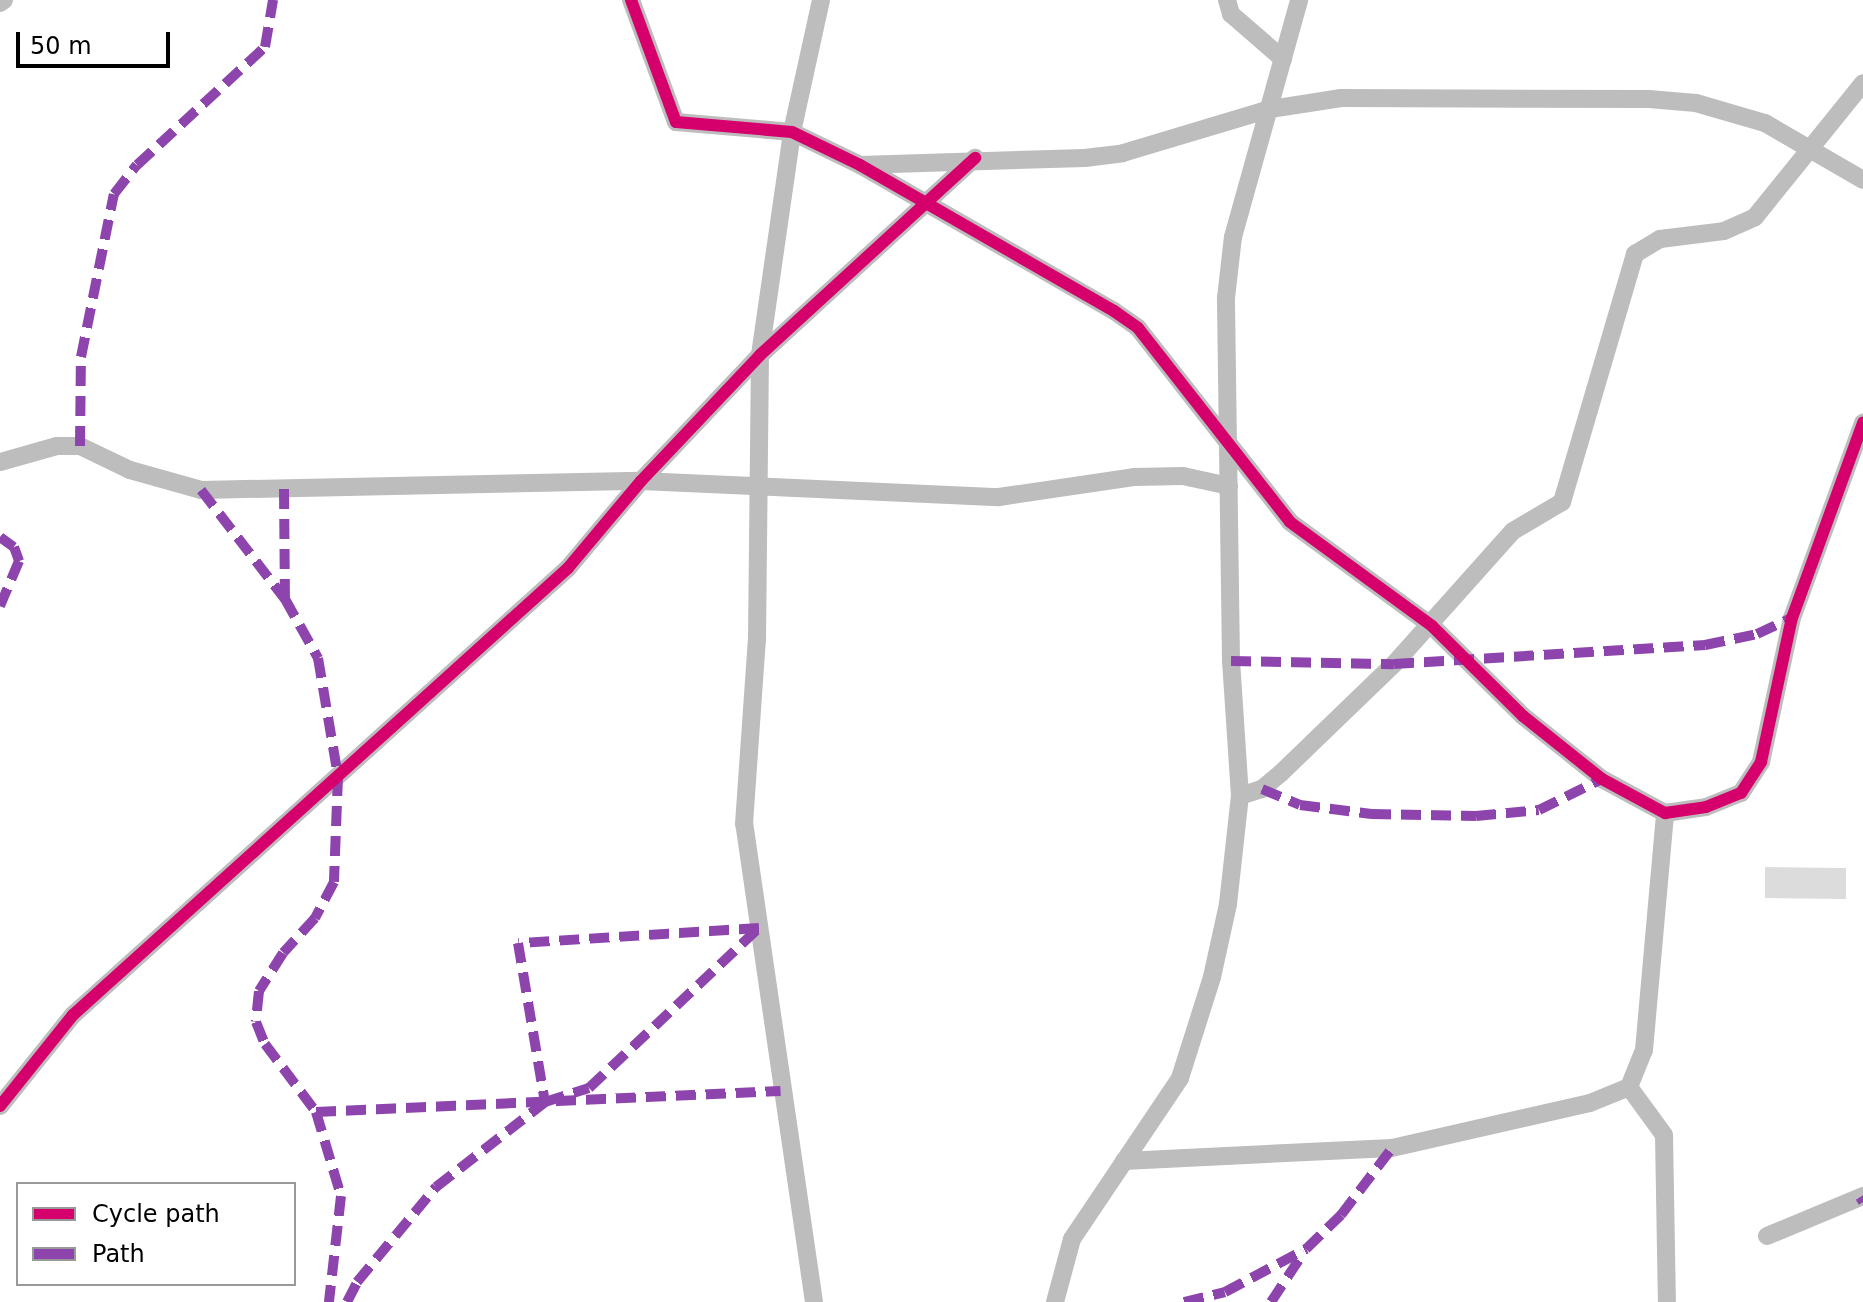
<!DOCTYPE html>
<style>
body{margin:0}
#map{position:relative;width:1863px;height:1302px;overflow:hidden;background:#fff;font-family:"DejaVu Sans",sans-serif}
div>[style]{position:absolute}
.building>*{inset:0;background:#dcdcdc}
.street>*{height:18px;margin:-9px;padding:0 9px;transform-origin:9px;border-radius:9px;background:#bdbdbd}
.quiet>*{height:10px;margin-top:-5px;transform-origin:0;background:repeating-linear-gradient(90deg,#8e44ad 0 20px,transparent 0 30px)}
.cycleway>*{height:12px;margin:-6px;padding:0 6px;transform-origin:6px;border-radius:6px;background:#d6006c}
span{translate:-50% -50%;white-space:nowrap;text-align:center;line-height:1.15;-webkit-text-stroke:8px #fff;paint-order:stroke}
.legend{position:absolute;left:16px;top:1182px;width:280px;height:104px;box-sizing:border-box;background:#fff;border:2px solid #999;margin:0;padding:10px 14px;list-style:none;font-size:24px;color:#000}
.legend li{display:flex;align-items:center;gap:16px;height:40px}
.legend b{width:40px;border:2px solid #999}
.scale{position:absolute;left:16px;top:32px;width:154px;height:36px;box-sizing:border-box;border:4px solid #000;border-top:0;padding-left:10px;font-size:24px;line-height:28px;white-space:nowrap;color:#000;-webkit-text-stroke:6px #fff;paint-order:stroke}
</style>
<div id="map">
<div class="building">
<i style="clip-path:polygon(1765px 867px,1846px 868px,1846px 899px,1765px 898px)"></i>
</div>
<div class="street">
<i style="left:631px;top:0;width:130px;rotate:69.8deg"></i>
<i style="left:676px;top:122px;width:116px;rotate:4.9deg"></i>
<i style="left:792px;top:132px;width:76px;rotate:25.9deg"></i>
<i style="left:860px;top:165px;width:293px;rotate:29.9deg"></i>
<i style="left:1114px;top:311px;width:29px;rotate:35deg"></i>
<i style="left:1138px;top:328px;width:246px;rotate:51.9deg"></i>
<i style="left:1290px;top:522px;width:176px;rotate:36.2deg"></i>
<i style="left:1432px;top:626px;width:128px;rotate:44.7deg"></i>
<i style="left:1523px;top:716px;width:101px;rotate:38.6deg"></i>
<i style="left:1602px;top:779px;width:72px;rotate:28.4deg"></i>
<i style="left:1665px;top:813px;width:41px;rotate:-8.3deg"></i>
<i style="left:1706px;top:807px;width:38px;rotate:-22deg"></i>
<i style="left:1741px;top:793px;width:37px;rotate:-57deg"></i>
<i style="left:1761px;top:762px;width:147px;rotate:-77.9deg"></i>
<i style="left:1792px;top:618px;width:208px;rotate:-70deg"></i>
<i style="left:1227px;top:0;width:15px;rotate:74deg"></i>
<i style="left:1231px;top:14px;width:69px;rotate:40.9deg"></i>
<i style="left:0;top:3px;width:5px;rotate:-37deg"></i>
<i style="left:860px;top:165px;width:225px;rotate:-1.8deg"></i>
<i style="left:1085px;top:158px;width:38px;rotate:-7deg"></i>
<i style="left:1123px;top:153px;width:153px;rotate:-16.7deg"></i>
<i style="left:1270px;top:109px;width:72px;rotate:-8.8deg"></i>
<i style="left:1341px;top:98px;width:308px;rotate:0.2deg"></i>
<i style="left:1649px;top:99px;width:47px;rotate:4.9deg"></i>
<i style="left:1696px;top:103px;width:72px;rotate:16.2deg"></i>
<i style="left:1765px;top:123px;width:113px;rotate:30.2deg"></i>
<i style="left:0;top:462px;width:59px;rotate:-15.7deg"></i>
<i style="left:57px;top:446px;width:23px"></i>
<i style="left:80px;top:446px;width:55px;rotate:25.6deg"></i>
<i style="left:130px;top:470px;width:74px;rotate:15.7deg"></i>
<i style="left:201px;top:490px;width:440px;rotate:-1.2deg"></i>
<i style="left:641px;top:481px;width:358px;rotate:2.6deg"></i>
<i style="left:999px;top:497px;width:136px;rotate:-8.4deg"></i>
<i style="left:1134px;top:477px;width:49px;rotate:-1.2deg"></i>
<i style="left:1183px;top:476px;width:47px;rotate:12.3deg"></i>
<i style="left:1240px;top:796px;width:23px;rotate:-18deg"></i>
<i style="left:1262px;top:789px;width:25px;rotate:-40deg"></i>
<i style="left:1281px;top:773px;width:157px;rotate:-44deg"></i>
<i style="left:1394px;top:664px;width:178px;rotate:-48.2deg"></i>
<i style="left:1513px;top:531px;width:57px;rotate:-30.6deg"></i>
<i style="left:1562px;top:502px;width:259px;rotate:-73.6deg"></i>
<i style="left:1635px;top:254px;width:29px;rotate:-31deg"></i>
<i style="left:1660px;top:239px;width:64px;rotate:-7.1deg"></i>
<i style="left:1724px;top:231px;width:34px;rotate:-24deg"></i>
<i style="left:1755px;top:217px;width:172px;rotate:-51.1deg"></i>
<i style="left:1629px;top:1087px;width:59px;rotate:53.9deg"></i>
<i style="left:1664px;top:1135px;width:167px;rotate:89deg"></i>
<i style="left:0;top:1106px;width:117px;rotate:-51.3deg"></i>
<i style="left:73px;top:1015px;width:667px;rotate:-42.08deg"></i>
<i style="left:568px;top:568px;width:114px;rotate:-50deg"></i>
<i style="left:641px;top:481px;width:173px;rotate:-46.6deg"></i>
<i style="left:760px;top:355px;width:292px;rotate:-42.5deg"></i>
<i style="left:1124px;top:1161px;width:268px;rotate:-2.8deg"></i>
<i style="left:1392px;top:1148px;width:203px;rotate:-12.8deg"></i>
<i style="left:1590px;top:1103px;width:42px;rotate:-22.3deg"></i>
<i style="left:1629px;top:1087px;width:40px;rotate:-68deg"></i>
<i style="left:1644px;top:1050px;width:238px;rotate:-84.9deg"></i>
<i style="left:1767px;top:1236px;width:104px;rotate:-22.6deg"></i>
<i style="left:814px;top:1302px;width:483px;rotate:-98.3deg"></i>
<i style="left:744px;top:824px;width:184px;rotate:-86deg"></i>
<i style="left:757px;top:640px;width:285px;rotate:-89.4deg"></i>
<i style="left:760px;top:355px;width:225px;rotate:-81.8deg"></i>
<i style="left:792px;top:132px;width:135px;rotate:-77.6deg"></i>
<i style="left:1055px;top:1302px;width:65px;rotate:-74.9deg"></i>
<i style="left:1072px;top:1239px;width:194px;rotate:-56.1deg"></i>
<i style="left:1180px;top:1078px;width:106px;rotate:-72.4deg"></i>
<i style="left:1212px;top:977px;width:75px;rotate:-77.6deg"></i>
<i style="left:1228px;top:904px;width:109px;rotate:-83.7deg"></i>
<i style="left:1240px;top:796px;width:135px;rotate:-93.8deg"></i>
<i style="left:1231px;top:661px;width:363px;rotate:-90.8deg"></i>
<i style="left:1226px;top:298px;width:61px;rotate:-83.5deg"></i>
<i style="left:1233px;top:237px;width:246px;rotate:-74.4deg"></i>
</div>
<div class="quiet">
<i style="left:80px;top:446px;width:89px;rotate:-89.4deg"></i>
<i style="left:81px;top:357px;width:166px;rotate:-78.6deg"></i>
<i style="left:114px;top:194px;width:37px;rotate:-52deg"></i>
<i style="left:137px;top:165px;width:174px;rotate:-42.7deg"></i>
<i style="left:265px;top:47px;width:48px;rotate:-80.3deg"></i>
<i style="left:284px;top:489px;width:110px;rotate:89.5deg"></i>
<i style="left:201px;top:490px;width:138px;rotate:52.4deg"></i>
<i style="left:285px;top:599px;width:68px;rotate:60.8deg"></i>
<i style="left:318px;top:658px;width:120px;rotate:80.4deg"></i>
<i style="left:338px;top:776px;width:106px;rotate:92.2deg"></i>
<i style="left:334px;top:882px;width:41px;rotate:117.8deg"></i>
<i style="left:315px;top:918px;width:47px;rotate:132.4deg"></i>
<i style="left:283px;top:953px;width:45px;rotate:122.3deg"></i>
<i style="left:259px;top:991px;width:31px;rotate:96deg"></i>
<i style="left:256px;top:1022px;width:24px;rotate:68deg"></i>
<i style="left:265px;top:1044px;width:85px;rotate:53.1deg"></i>
<i style="left:316px;top:1112px;width:88px;rotate:73.4deg"></i>
<i style="left:341px;top:1196px;width:107px;rotate:96.5deg"></i>
<i style="left:0;top:537px;width:17px;rotate:36deg"></i>
<i style="left:14px;top:547px;width:15px;rotate:70deg"></i>
<i style="left:19px;top:561px;width:49px;rotate:112.9deg"></i>
<i style="left:1231px;top:661px;width:163px;rotate:1.1deg"></i>
<i style="left:1394px;top:664px;width:312px;rotate:-3.5deg"></i>
<i style="left:1705px;top:645px;width:53px;rotate:-11.9deg"></i>
<i style="left:1757px;top:634px;width:38px;rotate:-25deg"></i>
<i style="left:1262px;top:789px;width:41px;rotate:22.8deg"></i>
<i style="left:1300px;top:805px;width:72px;rotate:7.2deg"></i>
<i style="left:1371px;top:814px;width:105px;rotate:1.1deg"></i>
<i style="left:1476px;top:816px;width:63px;rotate:-5.4deg"></i>
<i style="left:1539px;top:810px;width:70px;rotate:-26.2deg"></i>
<i style="left:316px;top:1112px;width:465px;rotate:-2.6deg"></i>
<i style="left:1860px;top:1197px;width:6px;rotate:59deg"></i>
<i style="left:347px;top:1302px;width:22px;rotate:-63deg"></i>
<i style="left:357px;top:1282px;width:124px;rotate:-50.3deg"></i>
<i style="left:436px;top:1187px;width:138px;rotate:-37.9deg"></i>
<i style="left:545px;top:1102px;width:46px;rotate:-17.7deg"></i>
<i style="left:589px;top:1088px;width:233px;rotate:-43.3deg"></i>
<i style="left:759px;top:928px;width:241px;rotate:176.4deg"></i>
<i style="left:518px;top:943px;width:161px;rotate:80.4deg"></i>
<i style="left:1184px;top:1302px;width:42px;rotate:-13.7deg"></i>
<i style="left:1225px;top:1292px;width:92px;rotate:-28deg"></i>
<i style="left:1306px;top:1249px;width:49px;rotate:-44.2deg"></i>
<i style="left:1341px;top:1215px;width:84px;rotate:-52.7deg"></i>
<i style="left:1271px;top:1302px;width:60px;rotate:-56.6deg"></i>
</div>
<div class="cycleway">
<i style="left:631px;top:0;width:130px;rotate:69.8deg"></i>
<i style="left:676px;top:122px;width:116px;rotate:4.9deg"></i>
<i style="left:792px;top:132px;width:76px;rotate:25.9deg"></i>
<i style="left:860px;top:165px;width:293px;rotate:29.9deg"></i>
<i style="left:1114px;top:311px;width:29px;rotate:35deg"></i>
<i style="left:1138px;top:328px;width:246px;rotate:51.9deg"></i>
<i style="left:1290px;top:522px;width:176px;rotate:36.2deg"></i>
<i style="left:1432px;top:626px;width:128px;rotate:44.7deg"></i>
<i style="left:1523px;top:716px;width:101px;rotate:38.6deg"></i>
<i style="left:1602px;top:779px;width:72px;rotate:28.4deg"></i>
<i style="left:1665px;top:813px;width:41px;rotate:-8.3deg"></i>
<i style="left:1706px;top:807px;width:38px;rotate:-22deg"></i>
<i style="left:1741px;top:793px;width:37px;rotate:-57deg"></i>
<i style="left:1761px;top:762px;width:147px;rotate:-77.9deg"></i>
<i style="left:1792px;top:618px;width:208px;rotate:-70deg"></i>
<i style="left:0;top:1106px;width:117px;rotate:-51.3deg"></i>
<i style="left:73px;top:1015px;width:667px;rotate:-42.08deg"></i>
<i style="left:568px;top:568px;width:114px;rotate:-50deg"></i>
<i style="left:641px;top:481px;width:173px;rotate:-46.6deg"></i>
<i style="left:760px;top:355px;width:292px;rotate:-42.5deg"></i>
</div>
<ul class="legend">
<li><b style="height:10px;background:#d6006c"></b>Cycle path</li>
<li><b style="height:10px;background:#8e44ad"></b>Path</li>
</ul>
<div class="scale">50 m</div>
</div>
